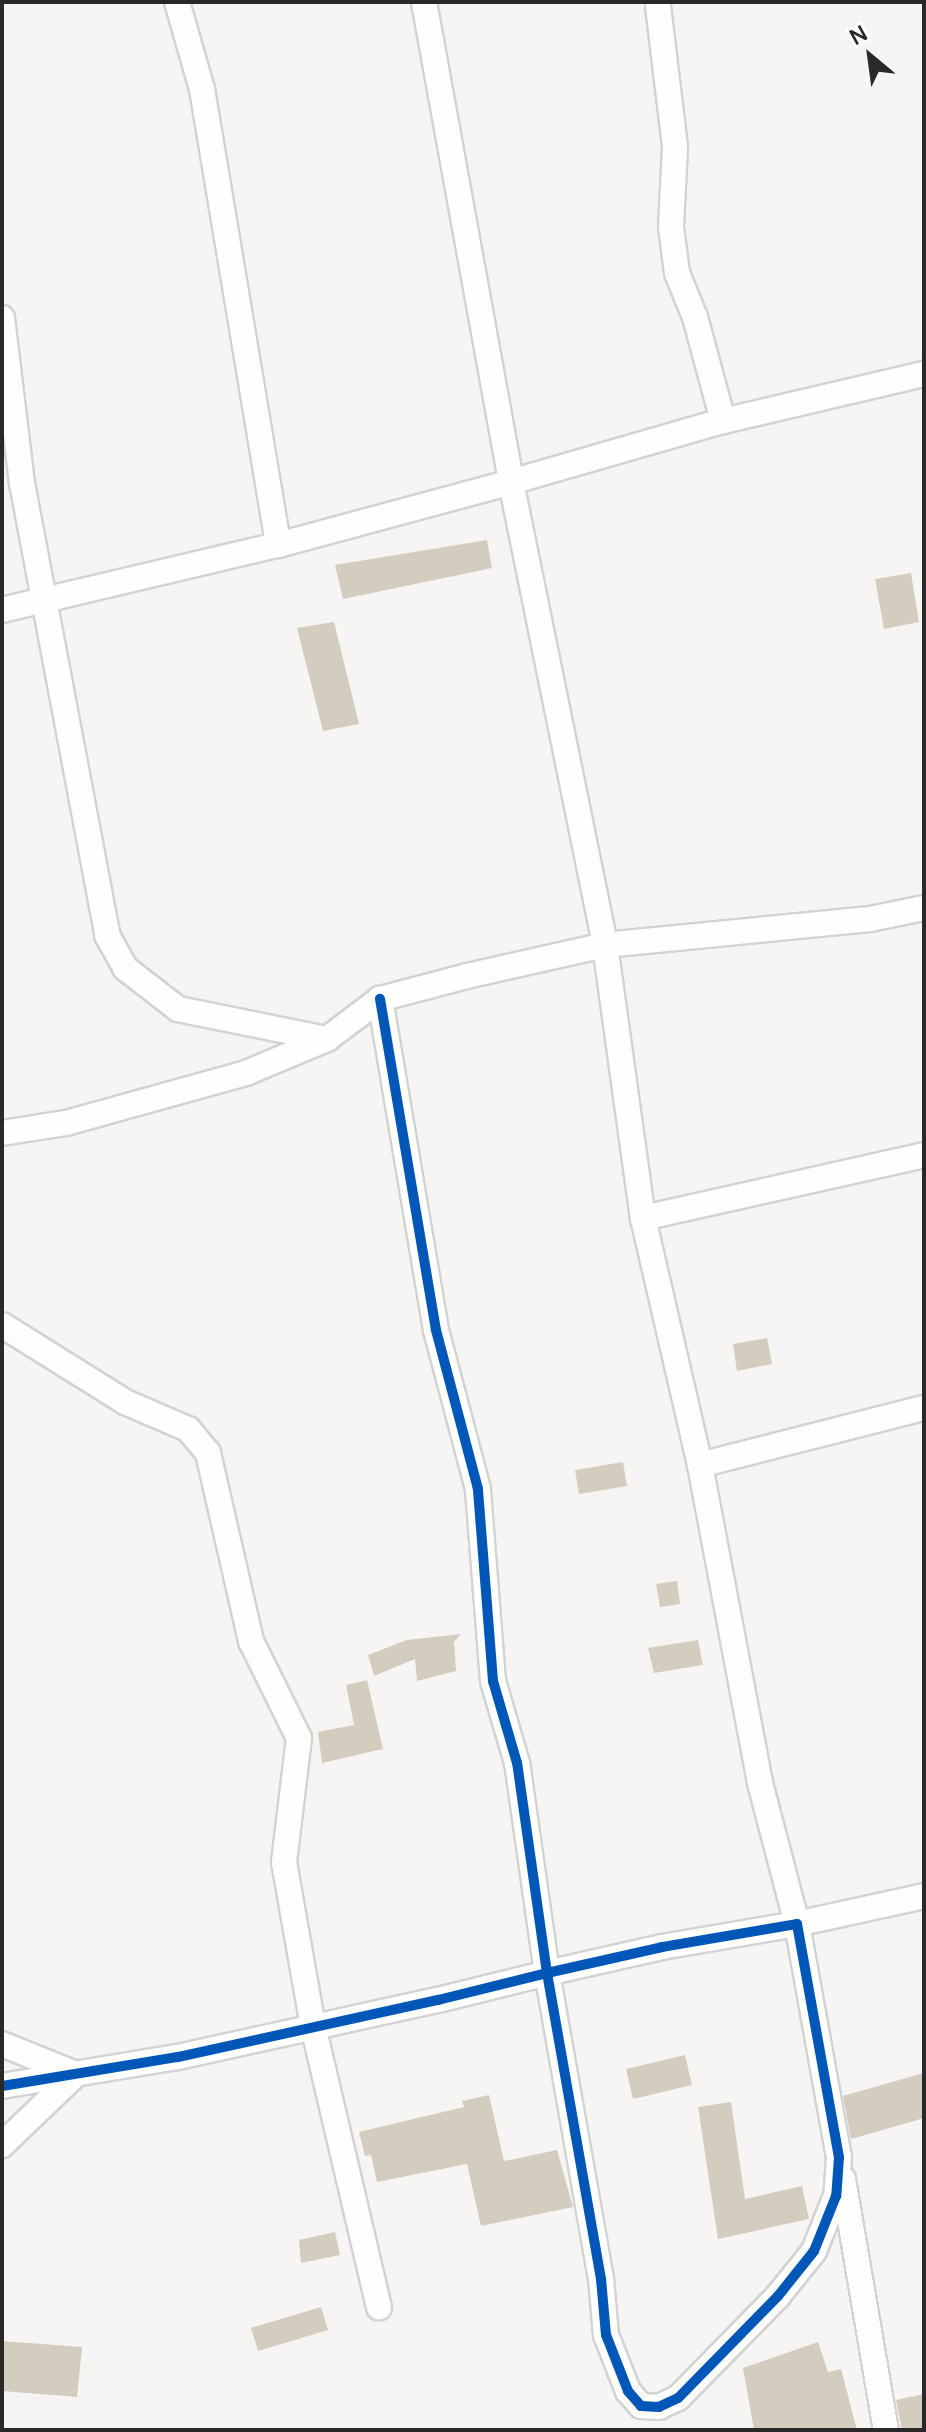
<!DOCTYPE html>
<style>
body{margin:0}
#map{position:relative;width:926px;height:2432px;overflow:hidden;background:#f6f5f3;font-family:Manrope,sans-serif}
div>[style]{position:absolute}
.building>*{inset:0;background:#d3cdbf}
.roads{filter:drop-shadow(2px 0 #d3d3d1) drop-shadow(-2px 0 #d3d3d1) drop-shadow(0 2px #d3d3d1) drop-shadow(0 -2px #d3d3d1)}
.street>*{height:24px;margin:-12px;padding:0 12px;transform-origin:12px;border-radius:12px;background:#fefefd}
.cycleway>*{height:10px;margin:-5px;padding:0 5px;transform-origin:5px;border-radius:5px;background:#0057b8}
span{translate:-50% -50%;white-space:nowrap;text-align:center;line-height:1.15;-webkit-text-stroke:6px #fff;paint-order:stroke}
.frame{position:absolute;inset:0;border:4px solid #292928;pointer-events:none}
.north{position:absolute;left:830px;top:16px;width:80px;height:80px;-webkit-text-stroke:6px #fff;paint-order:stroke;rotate:331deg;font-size:22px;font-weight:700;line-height:32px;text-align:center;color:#292928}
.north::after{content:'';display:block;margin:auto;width:28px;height:36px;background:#292928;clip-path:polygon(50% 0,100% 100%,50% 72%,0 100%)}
</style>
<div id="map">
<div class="building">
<i style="clip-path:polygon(487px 540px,492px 568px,343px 599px,335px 565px)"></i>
<i style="clip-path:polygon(911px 573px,919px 622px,884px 629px,875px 579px)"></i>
<i style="clip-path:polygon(334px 622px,359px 724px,323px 731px,297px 628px)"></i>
<i style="clip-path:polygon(767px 1338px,772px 1364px,737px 1371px,733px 1344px)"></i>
<i style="clip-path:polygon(623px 1462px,627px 1486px,579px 1494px,575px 1470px)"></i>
<i style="clip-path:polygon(677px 1581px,680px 1604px,660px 1607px,656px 1584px)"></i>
<i style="clip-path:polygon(461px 1634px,454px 1642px,456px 1671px,417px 1681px,415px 1659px,374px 1676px,368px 1655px,407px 1640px)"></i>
<i style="clip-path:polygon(698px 1640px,703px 1665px,654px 1673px,648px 1648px)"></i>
<i style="clip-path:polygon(367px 1680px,383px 1749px,322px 1763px,318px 1732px,354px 1725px,346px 1685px)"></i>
<i style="clip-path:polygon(685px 2055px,692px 2085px,633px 2099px,626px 2069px)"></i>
<i style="clip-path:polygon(924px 2073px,924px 2118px,851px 2139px,843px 2096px)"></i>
<i style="clip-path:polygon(489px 2095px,504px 2161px,557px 2150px,573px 2207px,481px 2226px,467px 2164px,377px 2182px,371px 2155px,365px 2156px,359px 2132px,464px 2107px,462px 2101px)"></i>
<i style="clip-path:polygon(731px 2102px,745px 2199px,802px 2186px,809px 2219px,718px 2239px,698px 2107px)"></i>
<i style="clip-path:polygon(335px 2232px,340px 2255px,301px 2263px,299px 2240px)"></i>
<i style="clip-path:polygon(321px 2307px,328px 2330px,258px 2351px,251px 2328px)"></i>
<i style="clip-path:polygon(2px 2341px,82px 2347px,77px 2397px,2px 2391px)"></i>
<i style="clip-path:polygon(818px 2342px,828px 2372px,841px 2369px,857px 2430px,754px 2430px,743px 2368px)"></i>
<i style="clip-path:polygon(924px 2394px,924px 2430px,902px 2430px,896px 2400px)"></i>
</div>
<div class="roads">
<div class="street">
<i style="left:177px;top:2px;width:91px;rotate:74deg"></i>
<i style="left:202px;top:89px;width:462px;rotate:80.5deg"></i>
<i style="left:424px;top:2px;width:488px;rotate:79.7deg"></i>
<i style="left:511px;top:482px;width:221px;rotate:-16.1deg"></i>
<i style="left:723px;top:421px;width:206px;rotate:-13.2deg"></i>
<i style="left:658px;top:6px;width:142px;rotate:83.1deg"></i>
<i style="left:675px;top:147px;width:80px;rotate:92.9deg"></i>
<i style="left:671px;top:227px;width:46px;rotate:82.6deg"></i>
<i style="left:677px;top:273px;width:48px;rotate:67.8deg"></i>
<i style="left:695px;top:317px;width:108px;rotate:74.9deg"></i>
<i style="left:2px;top:318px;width:166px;rotate:83.1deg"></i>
<i style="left:22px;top:483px;width:460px;rotate:79.3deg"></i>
<i style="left:107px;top:935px;width:38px;rotate:61deg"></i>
<i style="left:125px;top:968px;width:67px;rotate:37.7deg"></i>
<i style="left:178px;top:1009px;width:152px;rotate:11.4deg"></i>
<i style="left:2px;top:610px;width:284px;rotate:-13.3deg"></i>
<i style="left:278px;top:545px;width:241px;rotate:-15.1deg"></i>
<i style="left:511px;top:482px;width:472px;rotate:78.5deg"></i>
<i style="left:605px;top:945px;width:276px;rotate:82.1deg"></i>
<i style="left:643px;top:1218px;width:253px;rotate:77deg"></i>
<i style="left:700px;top:1465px;width:324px;rotate:79.3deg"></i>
<i style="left:760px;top:1783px;width:146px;rotate:75.3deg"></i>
<i style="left:797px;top:1924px;width:130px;rotate:-12.4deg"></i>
<i style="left:2px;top:1133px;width:65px;rotate:-8.9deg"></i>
<i style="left:66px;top:1123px;width:187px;rotate:-15.5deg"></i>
<i style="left:246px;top:1073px;width:88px;rotate:-22.8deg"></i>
<i style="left:327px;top:1039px;width:66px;rotate:-37deg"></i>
<i style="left:380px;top:999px;width:90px;rotate:-14.8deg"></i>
<i style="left:467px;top:976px;width:141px;rotate:-12.7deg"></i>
<i style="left:605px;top:945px;width:266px;rotate:-5.6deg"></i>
<i style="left:870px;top:919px;width:55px;rotate:-11.5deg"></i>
<i style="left:643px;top:1218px;width:288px;rotate:-12.6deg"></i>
<i style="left:2px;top:1325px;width:145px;rotate:32deg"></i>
<i style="left:125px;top:1402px;width:69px;rotate:23.2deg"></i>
<i style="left:188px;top:1429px;width:31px;rotate:50deg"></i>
<i style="left:208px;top:1453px;width:193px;rotate:77.1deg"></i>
<i style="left:251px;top:1641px;width:108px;rotate:63.7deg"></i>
<i style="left:299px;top:1738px;width:125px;rotate:96.9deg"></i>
<i style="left:284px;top:1862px;width:167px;rotate:80deg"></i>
<i style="left:313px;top:2026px;width:289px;rotate:76.8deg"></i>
<i style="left:700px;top:1465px;width:231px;rotate:-14.3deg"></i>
<i style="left:2px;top:2044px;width:80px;rotate:22.1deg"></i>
<i style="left:76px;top:2074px;width:103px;rotate:136.2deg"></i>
<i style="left:2px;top:2086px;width:178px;rotate:-9.4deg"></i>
<i style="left:178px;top:2057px;width:266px;rotate:-12.4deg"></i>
<i style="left:438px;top:2000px;width:112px;rotate:-13.9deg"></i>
<i style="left:547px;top:1973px;width:118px;rotate:-12.7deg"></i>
<i style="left:662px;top:1947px;width:137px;rotate:-9.7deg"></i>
<i style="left:797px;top:1924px;width:237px;rotate:79.8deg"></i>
<i style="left:839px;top:2157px;width:39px;rotate:94deg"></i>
<i style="left:836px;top:2196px;width:59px;rotate:111.8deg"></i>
<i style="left:814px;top:2251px;width:58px;rotate:128.7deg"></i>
<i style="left:778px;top:2296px;width:143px;rotate:134.4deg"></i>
<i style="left:678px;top:2398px;width:21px;rotate:155deg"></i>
<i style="left:659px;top:2407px;width:18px;rotate:-177deg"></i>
<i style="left:641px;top:2406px;width:20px;rotate:-131deg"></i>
<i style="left:628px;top:2391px;width:60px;rotate:-111.4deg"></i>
<i style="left:606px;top:2335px;width:56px;rotate:-95.1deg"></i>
<i style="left:601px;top:2279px;width:311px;rotate:-100deg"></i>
<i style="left:547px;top:1973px;width:212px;rotate:-98.1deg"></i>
<i style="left:517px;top:1763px;width:85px;rotate:-106.3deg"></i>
<i style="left:493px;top:1681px;width:193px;rotate:-94.5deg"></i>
<i style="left:478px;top:1489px;width:164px;rotate:-104.8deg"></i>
<i style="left:436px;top:1330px;width:336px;rotate:-99.6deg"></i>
<i style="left:843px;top:2179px;width:255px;rotate:80.3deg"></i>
</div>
</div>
<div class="cycleway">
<i style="left:2px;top:2086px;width:178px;rotate:-9.4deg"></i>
<i style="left:178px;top:2057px;width:266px;rotate:-12.4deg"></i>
<i style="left:438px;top:2000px;width:112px;rotate:-13.9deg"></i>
<i style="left:547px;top:1973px;width:118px;rotate:-12.7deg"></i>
<i style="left:662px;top:1947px;width:137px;rotate:-9.7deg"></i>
<i style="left:797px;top:1924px;width:237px;rotate:79.8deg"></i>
<i style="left:839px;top:2157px;width:39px;rotate:94deg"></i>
<i style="left:836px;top:2196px;width:59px;rotate:111.8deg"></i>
<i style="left:814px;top:2251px;width:58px;rotate:128.7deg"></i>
<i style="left:778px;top:2296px;width:143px;rotate:134.4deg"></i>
<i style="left:678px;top:2398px;width:21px;rotate:155deg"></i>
<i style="left:659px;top:2407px;width:18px;rotate:-177deg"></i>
<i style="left:641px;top:2406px;width:20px;rotate:-131deg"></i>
<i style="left:628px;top:2391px;width:60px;rotate:-111.4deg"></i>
<i style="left:606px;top:2335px;width:56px;rotate:-95.1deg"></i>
<i style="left:601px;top:2279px;width:311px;rotate:-100deg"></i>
<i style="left:547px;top:1973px;width:212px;rotate:-98.1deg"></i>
<i style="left:517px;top:1763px;width:85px;rotate:-106.3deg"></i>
<i style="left:493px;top:1681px;width:193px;rotate:-94.5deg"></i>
<i style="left:478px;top:1489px;width:164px;rotate:-104.8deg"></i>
<i style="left:436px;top:1330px;width:336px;rotate:-99.6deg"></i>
</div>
<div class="frame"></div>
<div class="north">N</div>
</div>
